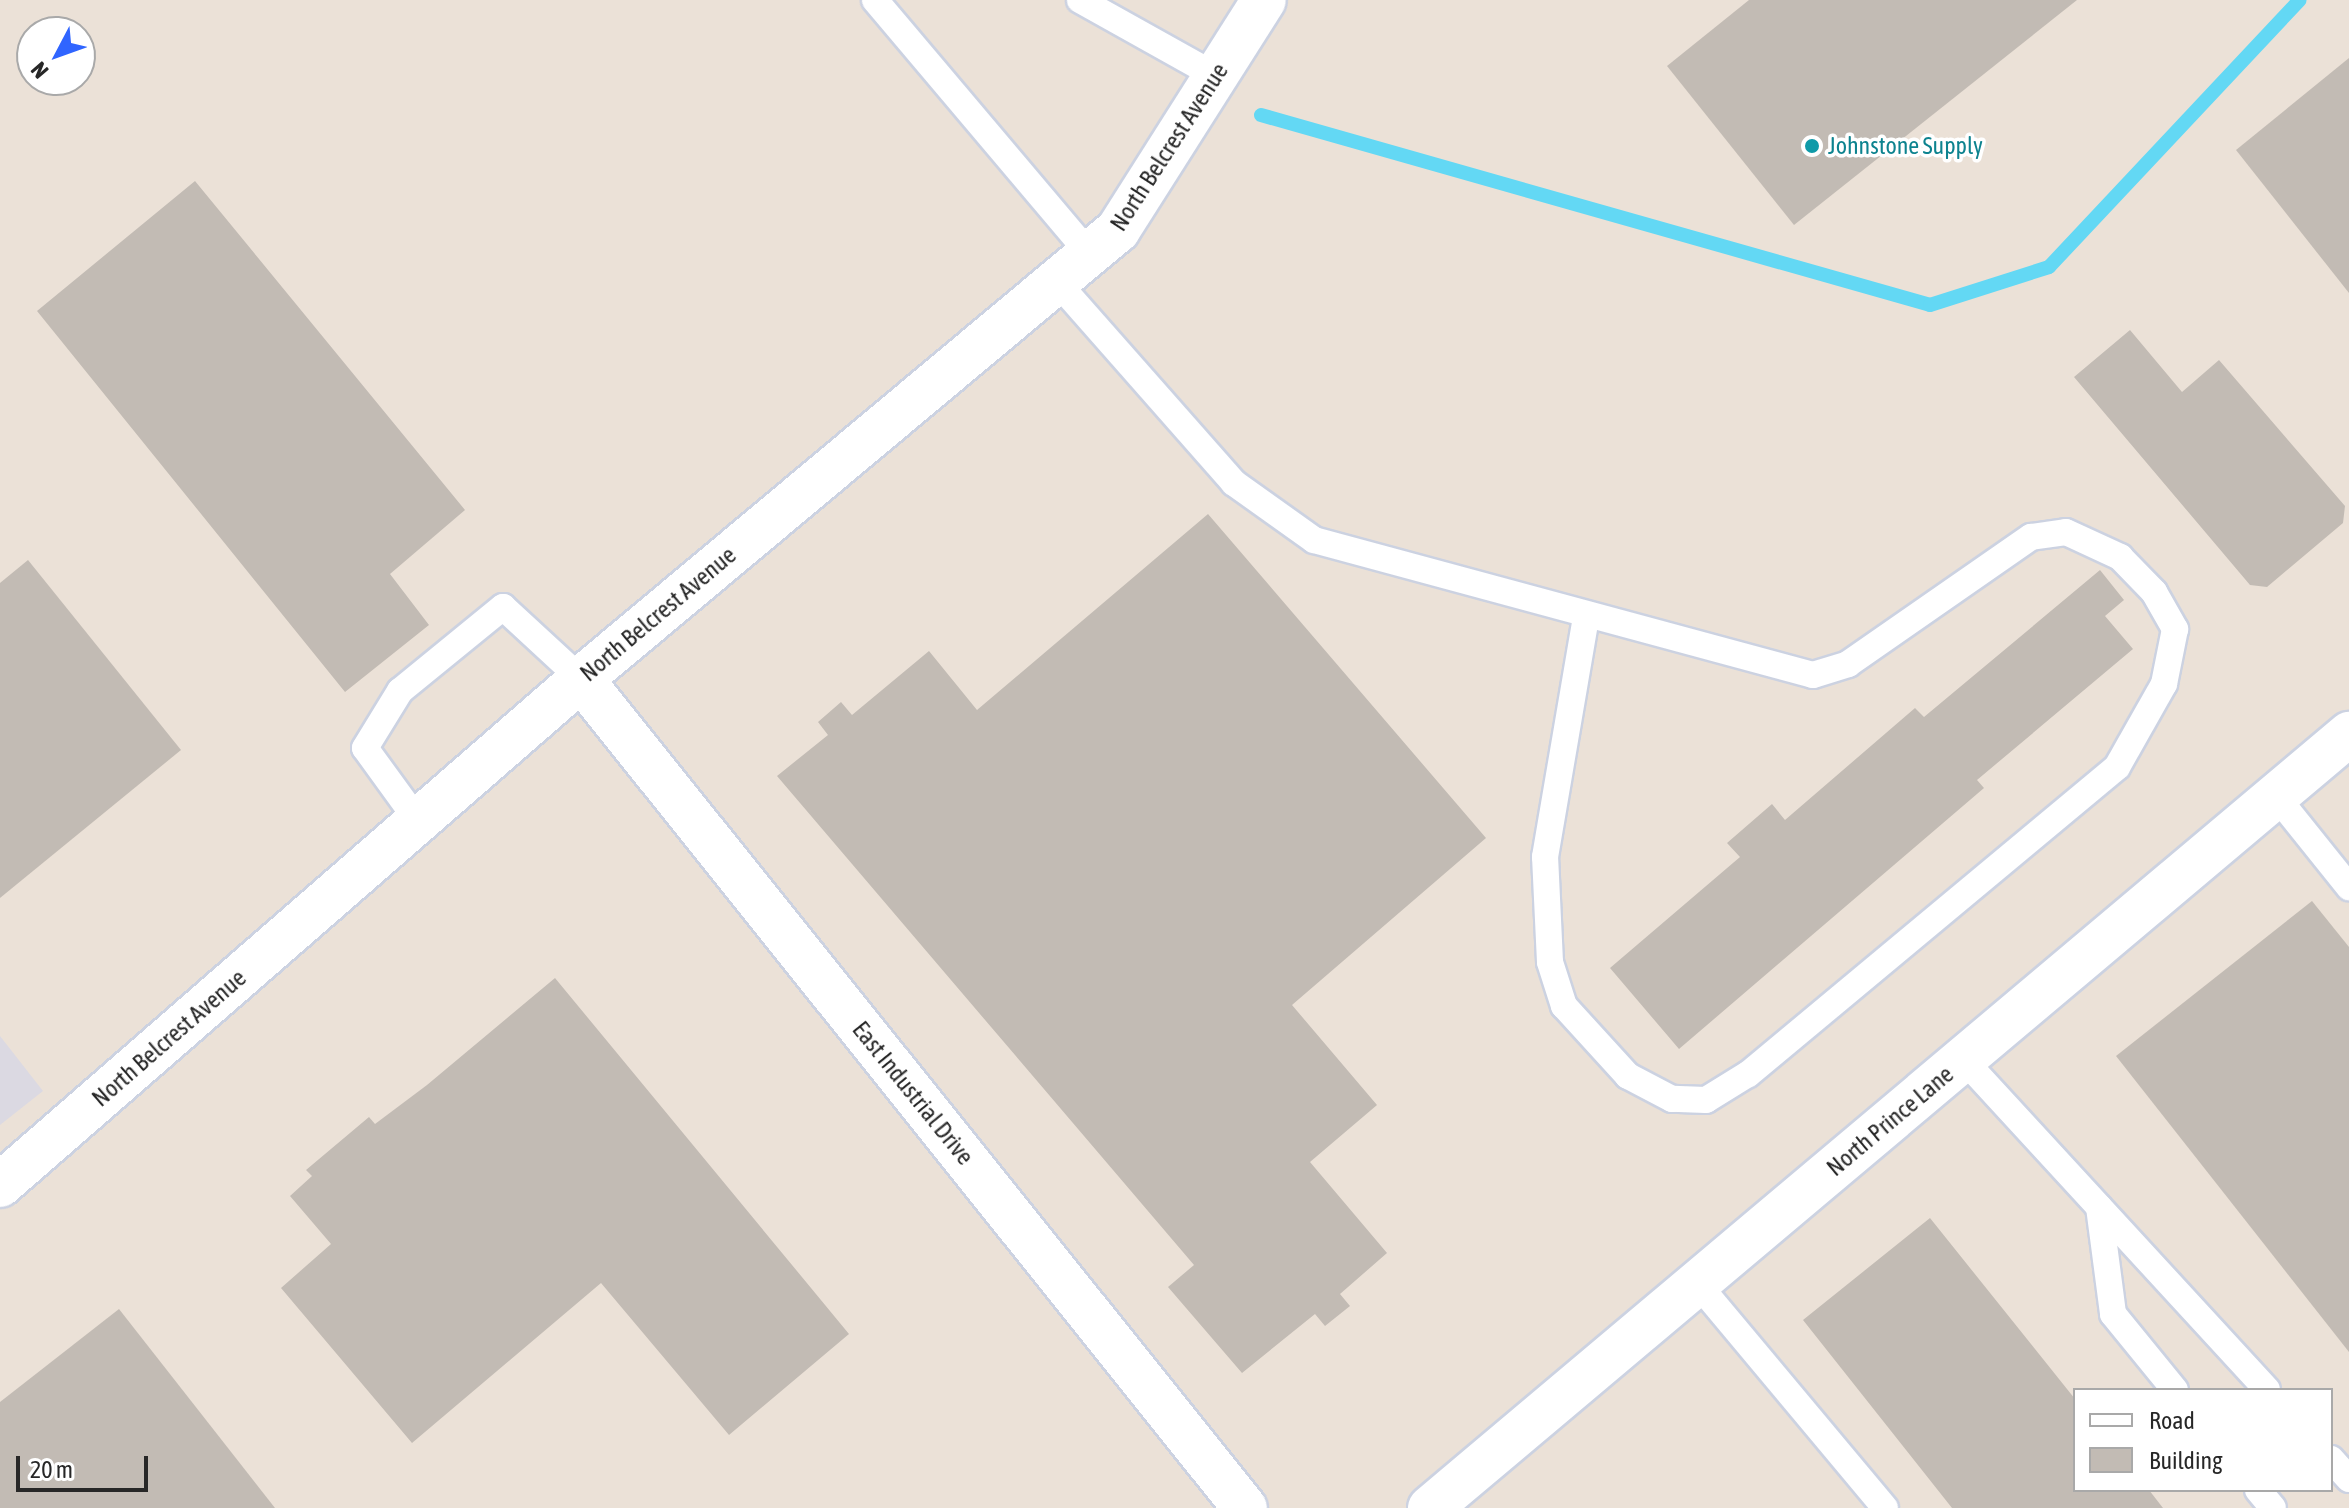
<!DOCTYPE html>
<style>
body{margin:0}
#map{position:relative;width:2349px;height:1508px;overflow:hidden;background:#ebe1d7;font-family:"Asap Condensed",sans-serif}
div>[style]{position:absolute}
.industrial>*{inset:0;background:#dbd9e2}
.stream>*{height:14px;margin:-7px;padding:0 7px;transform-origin:7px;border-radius:7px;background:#63d8f4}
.building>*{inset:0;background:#c2bbb4}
.roads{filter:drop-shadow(2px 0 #ccd2e1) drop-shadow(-2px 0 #ccd2e1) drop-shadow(0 2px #ccd2e1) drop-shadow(0 -2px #ccd2e1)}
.service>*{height:26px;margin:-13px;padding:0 13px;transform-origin:13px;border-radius:13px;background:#fff}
.minor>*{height:44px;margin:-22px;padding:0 22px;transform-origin:22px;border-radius:22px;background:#fff}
.dots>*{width:22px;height:22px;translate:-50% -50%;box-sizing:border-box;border:4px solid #fff;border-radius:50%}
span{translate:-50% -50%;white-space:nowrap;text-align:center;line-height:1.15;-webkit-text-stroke:7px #fff;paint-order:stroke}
.culture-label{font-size:24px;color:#0d838f}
.left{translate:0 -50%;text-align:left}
.street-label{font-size:24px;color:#272727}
.legend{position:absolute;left:2073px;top:1388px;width:260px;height:104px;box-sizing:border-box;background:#fff;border:2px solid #a9a9a9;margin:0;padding:10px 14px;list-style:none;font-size:24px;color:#272727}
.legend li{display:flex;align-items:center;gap:16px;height:40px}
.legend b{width:40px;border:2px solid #a9a9a9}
.north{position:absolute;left:16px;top:16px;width:80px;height:80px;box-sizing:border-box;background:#fff;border:2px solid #a9a9a9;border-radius:50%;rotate:229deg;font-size:22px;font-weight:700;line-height:32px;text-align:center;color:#272727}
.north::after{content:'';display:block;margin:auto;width:28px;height:36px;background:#3065ff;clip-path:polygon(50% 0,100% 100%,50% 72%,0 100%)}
.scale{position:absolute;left:16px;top:1456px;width:132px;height:36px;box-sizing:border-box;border:4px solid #272727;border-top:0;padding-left:10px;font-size:24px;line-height:28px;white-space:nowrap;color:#272727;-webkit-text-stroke:6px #fff;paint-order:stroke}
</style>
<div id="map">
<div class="industrial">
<i style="clip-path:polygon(0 1036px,43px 1091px,0 1125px)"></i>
</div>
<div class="stream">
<i style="left:1261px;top:115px;width:695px;rotate:15.85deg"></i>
<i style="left:1930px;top:305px;width:125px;rotate:-17.7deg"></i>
<i style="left:2049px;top:267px;width:366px;rotate:-46.8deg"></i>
</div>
<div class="building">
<i style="clip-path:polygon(1749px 0,2077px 0,1794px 225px,1667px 66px)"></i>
<i style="clip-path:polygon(2349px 58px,2349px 293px,2236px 150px)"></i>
<i style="clip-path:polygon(195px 181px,465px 510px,390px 574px,429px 625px,345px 692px,37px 311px)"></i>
<i style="clip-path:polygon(2130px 330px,2182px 392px,2219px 360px,2345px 506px,2343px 523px,2267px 587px,2250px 585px,2074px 377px)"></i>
<i style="clip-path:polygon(1208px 514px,1486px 838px,1292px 1005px,1377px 1105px,1310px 1162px,1387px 1253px,1340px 1294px,1350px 1306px,1325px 1326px,1315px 1314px,1242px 1373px,1168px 1287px,1194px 1265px,777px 776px,828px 735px,818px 722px,841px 702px,852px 715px,929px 651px,977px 710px)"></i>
<i style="clip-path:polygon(28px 560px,181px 750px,0 898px,0 583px)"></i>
<i style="clip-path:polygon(2100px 570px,2124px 600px,2105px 616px,2133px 649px,1977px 780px,1984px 788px,1679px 1049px,1610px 968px,1740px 857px,1727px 843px,1772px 804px,1785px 820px,1915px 708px,1924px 717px)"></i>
<i style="clip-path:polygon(2312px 901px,2349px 947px,2349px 1352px,2116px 1056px)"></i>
<i style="clip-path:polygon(555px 978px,849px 1334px,729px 1435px,601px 1283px,412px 1443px,281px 1288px,331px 1244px,290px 1196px,312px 1176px,306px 1170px,369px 1117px,375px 1124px,427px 1085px)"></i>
<i style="clip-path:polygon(1930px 1218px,2075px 1399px,2075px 1490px,2149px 1490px,2163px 1508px,1952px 1508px,1803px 1320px)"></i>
<i style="clip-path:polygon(119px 1309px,275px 1508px,0 1508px,0 1402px)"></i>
</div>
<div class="roads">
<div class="service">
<i style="left:875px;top:0;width:333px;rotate:49.8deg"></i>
<i style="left:1080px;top:0;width:156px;rotate:29.2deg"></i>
<i style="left:1057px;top:282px;width:268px;rotate:48.6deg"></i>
<i style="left:1234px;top:483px;width:98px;rotate:35.5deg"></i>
<i style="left:1314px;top:540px;width:517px;rotate:15.14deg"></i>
<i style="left:1813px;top:675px;width:37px;rotate:-17deg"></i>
<i style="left:1848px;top:664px;width:223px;rotate:-34.8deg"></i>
<i style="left:2031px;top:537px;width:35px;rotate:-8deg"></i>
<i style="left:2066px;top:532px;width:60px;rotate:24.8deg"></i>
<i style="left:2120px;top:557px;width:49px;rotate:45.8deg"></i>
<i style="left:2154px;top:592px;width:43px;rotate:60.4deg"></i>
<i style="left:2175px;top:629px;width:56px;rotate:101.3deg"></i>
<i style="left:2164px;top:684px;width:95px;rotate:119.5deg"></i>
<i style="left:2117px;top:767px;width:480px;rotate:140.2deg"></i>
<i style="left:1748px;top:1074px;width:49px;rotate:148.2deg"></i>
<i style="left:1706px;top:1100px;width:34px;rotate:-178deg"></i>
<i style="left:1672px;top:1099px;width:50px;rotate:-152.4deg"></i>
<i style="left:1628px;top:1076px;width:95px;rotate:-132.4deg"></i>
<i style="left:1564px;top:1006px;width:46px;rotate:-107.7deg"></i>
<i style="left:1550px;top:962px;width:105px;rotate:-92.7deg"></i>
<i style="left:1545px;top:857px;width:243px;rotate:-80.3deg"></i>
<i style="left:2276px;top:796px;width:117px;rotate:51.3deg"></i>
<i style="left:418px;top:821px;width:90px;rotate:-126deg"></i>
<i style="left:365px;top:748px;width:67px;rotate:-58.4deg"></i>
<i style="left:400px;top:691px;width:133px;rotate:-39.2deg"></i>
<i style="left:503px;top:607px;width:106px;rotate:42.7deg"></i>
<i style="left:1963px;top:1059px;width:449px;rotate:47.4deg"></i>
<i style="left:2099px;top:1207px;width:108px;rotate:82.5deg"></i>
<i style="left:2113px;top:1314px;width:98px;rotate:50.8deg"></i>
<i style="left:1697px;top:1283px;width:293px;rotate:50.1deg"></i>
<i style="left:2331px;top:1459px;width:27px;rotate:48deg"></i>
<i style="left:2258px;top:1490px;width:23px;rotate:50deg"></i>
</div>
<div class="minor">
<i style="left:581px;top:679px;width:1062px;rotate:51.31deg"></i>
<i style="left:0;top:1185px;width:770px;rotate:-41.05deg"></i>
<i style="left:581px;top:679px;width:700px;rotate:-39.9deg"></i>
<i style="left:1118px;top:230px;width:272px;rotate:-57.6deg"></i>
<i style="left:1430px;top:1508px;width:1202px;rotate:-40.1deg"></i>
</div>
</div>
<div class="dots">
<i style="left:1812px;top:146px;background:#0f9aa8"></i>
</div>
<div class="culture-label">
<span class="left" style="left:1828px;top:146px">Johnstone Supply</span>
</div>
<div class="street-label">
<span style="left:1169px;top:147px;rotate:-57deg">North Belcrest Avenue</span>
<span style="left:658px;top:614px;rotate:-40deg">North Belcrest Avenue</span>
<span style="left:169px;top:1038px;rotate:-41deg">North Belcrest Avenue</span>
<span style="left:913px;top:1093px;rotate:51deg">East Industrial Drive</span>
<span style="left:1890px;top:1121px;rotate:-40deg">North Prince Lane</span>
</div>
<ul class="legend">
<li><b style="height:10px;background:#fff"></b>Road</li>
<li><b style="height:22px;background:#c2bbb4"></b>Building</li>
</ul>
<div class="north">N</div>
<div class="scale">20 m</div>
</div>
